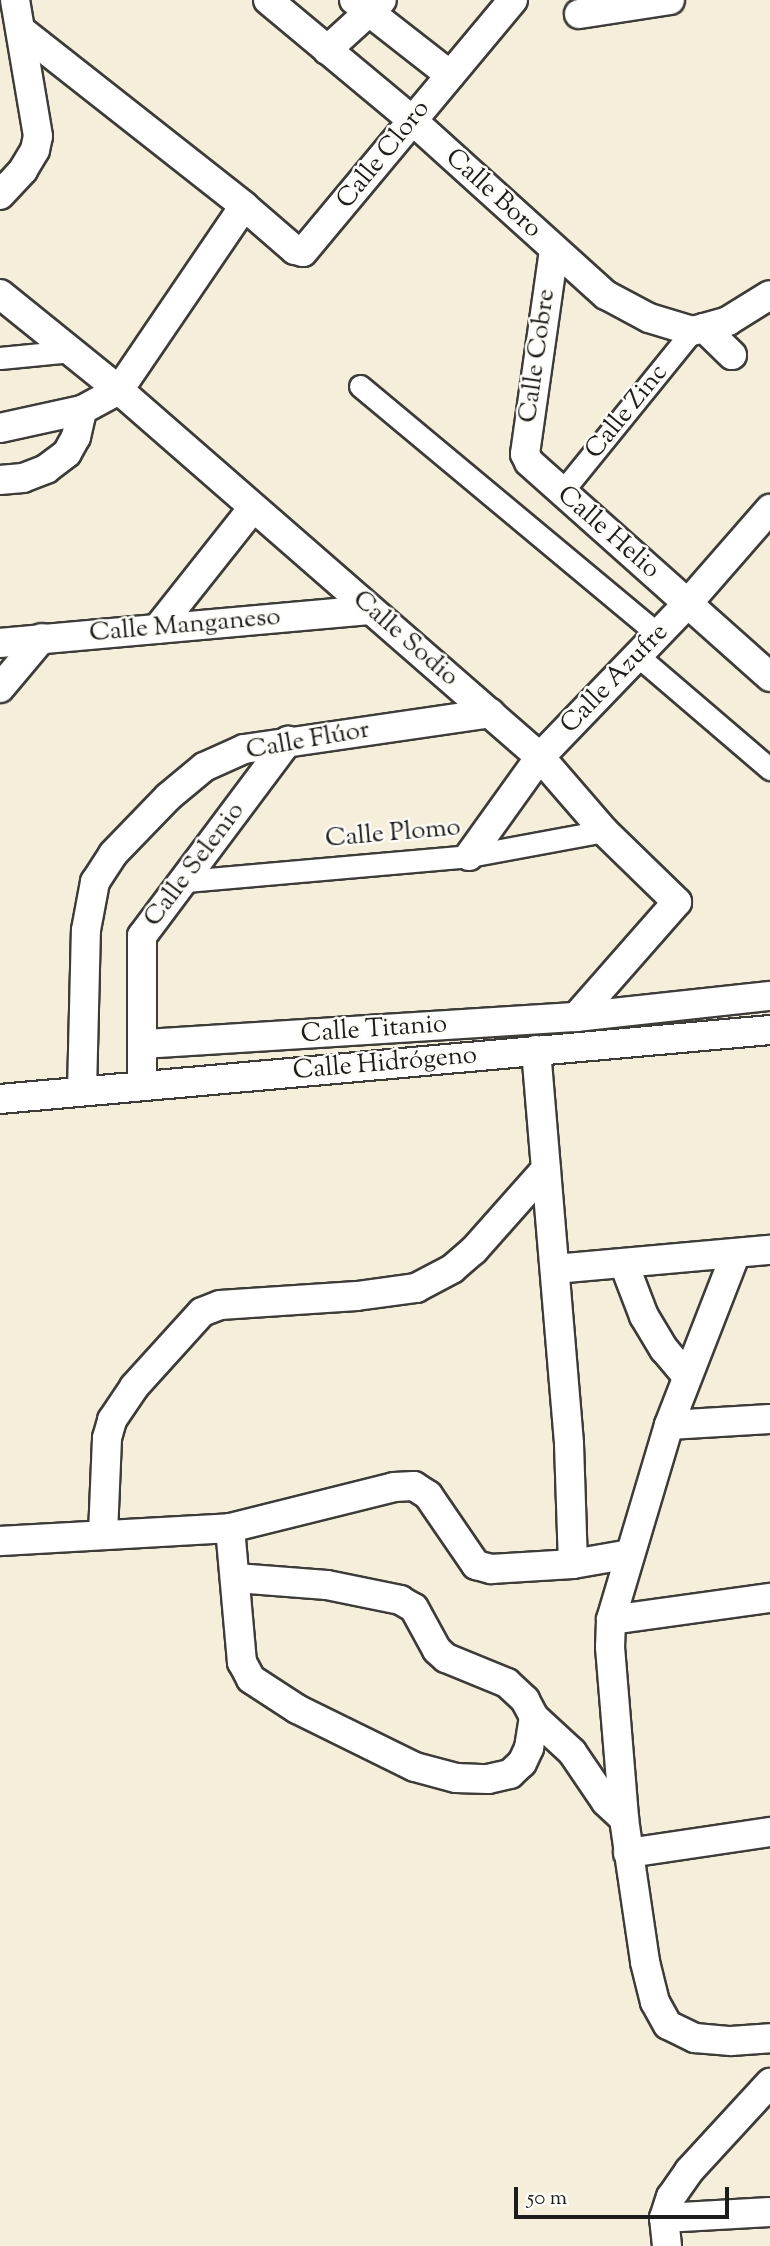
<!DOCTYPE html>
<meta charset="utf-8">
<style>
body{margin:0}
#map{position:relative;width:770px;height:2246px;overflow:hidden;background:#f5eedb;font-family:"Sorts Mill Goudy",serif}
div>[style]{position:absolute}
.roads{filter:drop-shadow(2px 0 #3d3c39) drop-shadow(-2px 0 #3d3c39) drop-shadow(0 2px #3d3c39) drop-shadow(0 -2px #3d3c39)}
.pedestrian>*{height:21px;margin:-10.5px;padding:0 10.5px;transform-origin:10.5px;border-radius:10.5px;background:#fff}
.minor>*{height:28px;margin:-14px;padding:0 14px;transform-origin:14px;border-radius:14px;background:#fff}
span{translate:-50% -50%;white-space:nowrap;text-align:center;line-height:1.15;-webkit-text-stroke:5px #fdfcf7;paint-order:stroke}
.street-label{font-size:26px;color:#1c1c1c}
.scale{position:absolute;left:514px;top:2187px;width:215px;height:32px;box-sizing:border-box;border:4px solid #1c1c1c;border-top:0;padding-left:9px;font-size:21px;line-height:24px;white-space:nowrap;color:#1c1c1c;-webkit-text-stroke:5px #fdfcf7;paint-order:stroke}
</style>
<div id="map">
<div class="roads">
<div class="pedestrian">
<i style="left:0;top:358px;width:72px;rotate:-5.6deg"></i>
<i style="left:360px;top:386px;width:388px;rotate:39.8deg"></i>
<i style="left:561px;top:493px;width:208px;rotate:-51deg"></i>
<i style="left:638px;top:656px;width:174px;rotate:40.6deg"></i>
<i style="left:185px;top:881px;width:285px;rotate:-5deg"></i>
<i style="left:469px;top:856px;width:137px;rotate:-10.5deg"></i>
</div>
<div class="minor">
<i style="left:268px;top:0;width:187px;rotate:39.8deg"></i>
<i style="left:412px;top:120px;width:261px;rotate:42.1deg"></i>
<i style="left:606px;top:295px;width:49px;rotate:28.1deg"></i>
<i style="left:649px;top:318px;width:45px;rotate:16.8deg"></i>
<i style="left:692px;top:331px;width:12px;rotate:-14deg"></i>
<i style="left:704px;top:328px;width:39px;rotate:44deg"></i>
<i style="left:354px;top:0;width:122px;rotate:38deg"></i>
<i style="left:579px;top:14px;width:92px;rotate:-8.7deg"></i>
<i style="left:22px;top:31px;width:283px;rotate:38.2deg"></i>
<i style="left:244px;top:206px;width:67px;rotate:40.8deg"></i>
<i style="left:295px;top:250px;width:8px;rotate:14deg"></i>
<i style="left:303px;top:252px;width:328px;rotate:-50.2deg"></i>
<i style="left:327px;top:50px;width:74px;rotate:-42.3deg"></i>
<i style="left:0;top:195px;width:34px;rotate:-47deg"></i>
<i style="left:23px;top:170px;width:23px;rotate:-59deg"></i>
<i style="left:35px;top:150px;width:14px;rotate:-78deg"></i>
<i style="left:38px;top:136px;width:138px;rotate:-99.6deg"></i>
<i style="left:554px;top:250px;width:206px;rotate:98.1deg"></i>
<i style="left:525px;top:454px;width:9px;rotate:63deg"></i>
<i style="left:529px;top:462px;width:323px;rotate:41.7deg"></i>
<i style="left:0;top:294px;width:153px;rotate:38.9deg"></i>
<i style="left:119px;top:390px;width:559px;rotate:41.08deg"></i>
<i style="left:540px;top:757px;width:98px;rotate:49.1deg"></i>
<i style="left:604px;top:831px;width:102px;rotate:44.2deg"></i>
<i style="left:677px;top:902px;width:153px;rotate:131.3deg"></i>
<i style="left:704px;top:328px;width:25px;rotate:-16deg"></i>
<i style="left:728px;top:321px;width:49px;rotate:-31.8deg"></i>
<i style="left:0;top:428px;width:84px;rotate:-12.4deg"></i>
<i style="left:82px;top:410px;width:42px;rotate:-28.4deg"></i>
<i style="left:119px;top:390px;width:222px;rotate:-55.8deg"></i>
<i style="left:0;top:480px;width:23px;rotate:-5deg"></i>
<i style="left:23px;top:478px;width:25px;rotate:-21deg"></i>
<i style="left:46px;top:469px;width:26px;rotate:-37deg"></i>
<i style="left:67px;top:453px;width:18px;rotate:-61deg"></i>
<i style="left:76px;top:437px;width:28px;rotate:-77deg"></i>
<i style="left:157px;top:629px;width:154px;rotate:-51.6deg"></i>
<i style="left:0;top:643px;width:371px;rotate:-5.1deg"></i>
<i style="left:0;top:688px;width:65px;rotate:-50deg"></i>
<i style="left:469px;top:856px;width:122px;rotate:-54.4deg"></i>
<i style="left:540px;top:757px;width:214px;rotate:-46.1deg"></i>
<i style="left:688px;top:603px;width:125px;rotate:-48.9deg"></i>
<i style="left:144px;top:1044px;width:433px;rotate:-3.6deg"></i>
<i style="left:576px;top:1017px;width:195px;rotate:-6.2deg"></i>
<i style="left:536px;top:1050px;width:395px;rotate:85.2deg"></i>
<i style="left:569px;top:1444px;width:120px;rotate:88.1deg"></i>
<i style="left:142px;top:1086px;width:150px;rotate:-90deg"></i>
<i style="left:142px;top:936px;width:244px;rotate:-53.2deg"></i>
<i style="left:82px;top:1091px;width:161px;rotate:-88.6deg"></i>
<i style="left:86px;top:930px;width:49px;rotate:-79.4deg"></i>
<i style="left:95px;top:882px;width:33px;rotate:-57deg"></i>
<i style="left:113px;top:854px;width:79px;rotate:-46deg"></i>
<i style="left:168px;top:797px;width:47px;rotate:-39.8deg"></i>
<i style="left:204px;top:767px;width:44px;rotate:-24.2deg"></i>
<i style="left:244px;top:749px;width:249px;rotate:-8.3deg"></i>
<i style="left:0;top:1099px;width:773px;rotate:-5.12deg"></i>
<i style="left:736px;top:1253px;width:185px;rotate:111.3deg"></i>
<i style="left:669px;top:1425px;width:203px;rotate:106.6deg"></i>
<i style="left:611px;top:1620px;width:27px;rotate:92deg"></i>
<i style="left:610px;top:1647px;width:173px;rotate:85.3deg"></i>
<i style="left:624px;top:1819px;width:145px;rotate:81.6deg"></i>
<i style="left:645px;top:1962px;width:41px;rotate:76deg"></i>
<i style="left:655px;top:2002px;width:26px;rotate:61deg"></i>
<i style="left:668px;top:2025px;width:30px;rotate:26deg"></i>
<i style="left:695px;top:2038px;width:36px;rotate:5deg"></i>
<i style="left:731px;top:2041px;width:39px;rotate:-4deg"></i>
<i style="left:624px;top:1264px;width:56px;rotate:69deg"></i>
<i style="left:644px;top:1316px;width:39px;rotate:59deg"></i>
<i style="left:664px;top:1349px;width:35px;rotate:50deg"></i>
<i style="left:555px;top:1269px;width:216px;rotate:-5.1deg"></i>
<i style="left:669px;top:1425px;width:101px;rotate:-3.4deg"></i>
<i style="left:230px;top:1528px;width:135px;rotate:84.9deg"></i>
<i style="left:242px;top:1662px;width:19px;rotate:62deg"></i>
<i style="left:251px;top:1679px;width:55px;rotate:33.1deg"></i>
<i style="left:297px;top:1709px;width:131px;rotate:26.2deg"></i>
<i style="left:415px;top:1767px;width:42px;rotate:15deg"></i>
<i style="left:456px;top:1778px;width:32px;rotate:2deg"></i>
<i style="left:488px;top:1779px;width:23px;rotate:-13deg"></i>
<i style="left:510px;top:1774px;width:16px;rotate:-43deg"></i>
<i style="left:522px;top:1763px;width:17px;rotate:-65deg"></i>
<i style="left:529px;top:1748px;width:31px;rotate:-81deg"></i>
<i style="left:534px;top:1717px;width:52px;rotate:42.6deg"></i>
<i style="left:572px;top:1752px;width:60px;rotate:55.8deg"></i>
<i style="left:606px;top:1802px;width:25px;rotate:43deg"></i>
<i style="left:103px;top:1534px;width:96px;rotate:-87.6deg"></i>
<i style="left:107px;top:1438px;width:19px;rotate:-74deg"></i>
<i style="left:112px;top:1420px;width:40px;rotate:-56deg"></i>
<i style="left:134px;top:1387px;width:101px;rotate:-47.8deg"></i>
<i style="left:202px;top:1312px;width:19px;rotate:-21deg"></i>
<i style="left:220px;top:1305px;width:137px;rotate:-3.8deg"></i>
<i style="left:357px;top:1296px;width:60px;rotate:-7.7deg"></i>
<i style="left:416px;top:1288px;width:41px;rotate:-27.8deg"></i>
<i style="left:452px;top:1269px;width:29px;rotate:-41deg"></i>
<i style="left:474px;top:1250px;width:108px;rotate:-48.4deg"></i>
<i style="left:0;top:1541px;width:230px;rotate:-3.2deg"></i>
<i style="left:230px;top:1528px;width:169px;rotate:-14deg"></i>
<i style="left:394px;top:1487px;width:20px;rotate:-3deg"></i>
<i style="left:414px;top:1486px;width:17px;rotate:33deg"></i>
<i style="left:428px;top:1495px;width:85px;rotate:55.6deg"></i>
<i style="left:476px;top:1565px;width:16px;rotate:15deg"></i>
<i style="left:491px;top:1569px;width:82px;rotate:-3.5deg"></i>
<i style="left:573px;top:1564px;width:58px;rotate:-10deg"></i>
<i style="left:236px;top:1578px;width:91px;rotate:4.4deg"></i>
<i style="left:327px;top:1585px;width:75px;rotate:11.6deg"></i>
<i style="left:400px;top:1600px;width:16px;rotate:30deg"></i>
<i style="left:414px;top:1608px;width:48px;rotate:61.3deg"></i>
<i style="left:437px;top:1650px;width:12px;rotate:42deg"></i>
<i style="left:446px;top:1658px;width:66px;rotate:22.3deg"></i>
<i style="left:507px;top:1683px;width:25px;rotate:43deg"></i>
<i style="left:525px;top:1700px;width:19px;rotate:62deg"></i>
<i style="left:611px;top:1620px;width:161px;rotate:-7.9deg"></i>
<i style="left:628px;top:1853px;width:144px;rotate:-8.4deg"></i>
<i style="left:664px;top:2218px;width:106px;rotate:-3.2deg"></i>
<i style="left:667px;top:2246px;width:28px;rotate:-96deg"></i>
<i style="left:664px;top:2218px;width:22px;rotate:-72deg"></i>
<i style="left:671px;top:2197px;width:32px;rotate:-55deg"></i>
<i style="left:689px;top:2171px;width:120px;rotate:-47.4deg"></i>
</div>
</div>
<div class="street-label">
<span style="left:384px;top:155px;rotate:-51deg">Calle Cloro</span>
<span style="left:493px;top:194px;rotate:42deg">Calle Boro</span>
<span style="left:538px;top:356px;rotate:-82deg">Calle Cobre</span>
<span style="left:627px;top:412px;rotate:-51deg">Calle Zinc</span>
<span style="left:608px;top:533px;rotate:41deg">Calle Helio</span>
<span style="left:185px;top:626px;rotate:-5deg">Calle Manganeso</span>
<span style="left:405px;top:639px;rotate:41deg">Calle Sodio</span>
<span style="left:615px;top:679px;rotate:-46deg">Calle Azufre</span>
<span style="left:308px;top:741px;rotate:-10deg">Calle Flúor</span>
<span style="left:393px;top:834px;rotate:-5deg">Calle Plomo</span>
<span style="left:195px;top:865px;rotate:-53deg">Calle Selenio</span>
<span style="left:374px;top:1030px;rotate:-4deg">Calle Titanio</span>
<span style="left:385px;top:1064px;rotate:-5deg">Calle Hidrógeno</span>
</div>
<div class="scale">50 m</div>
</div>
